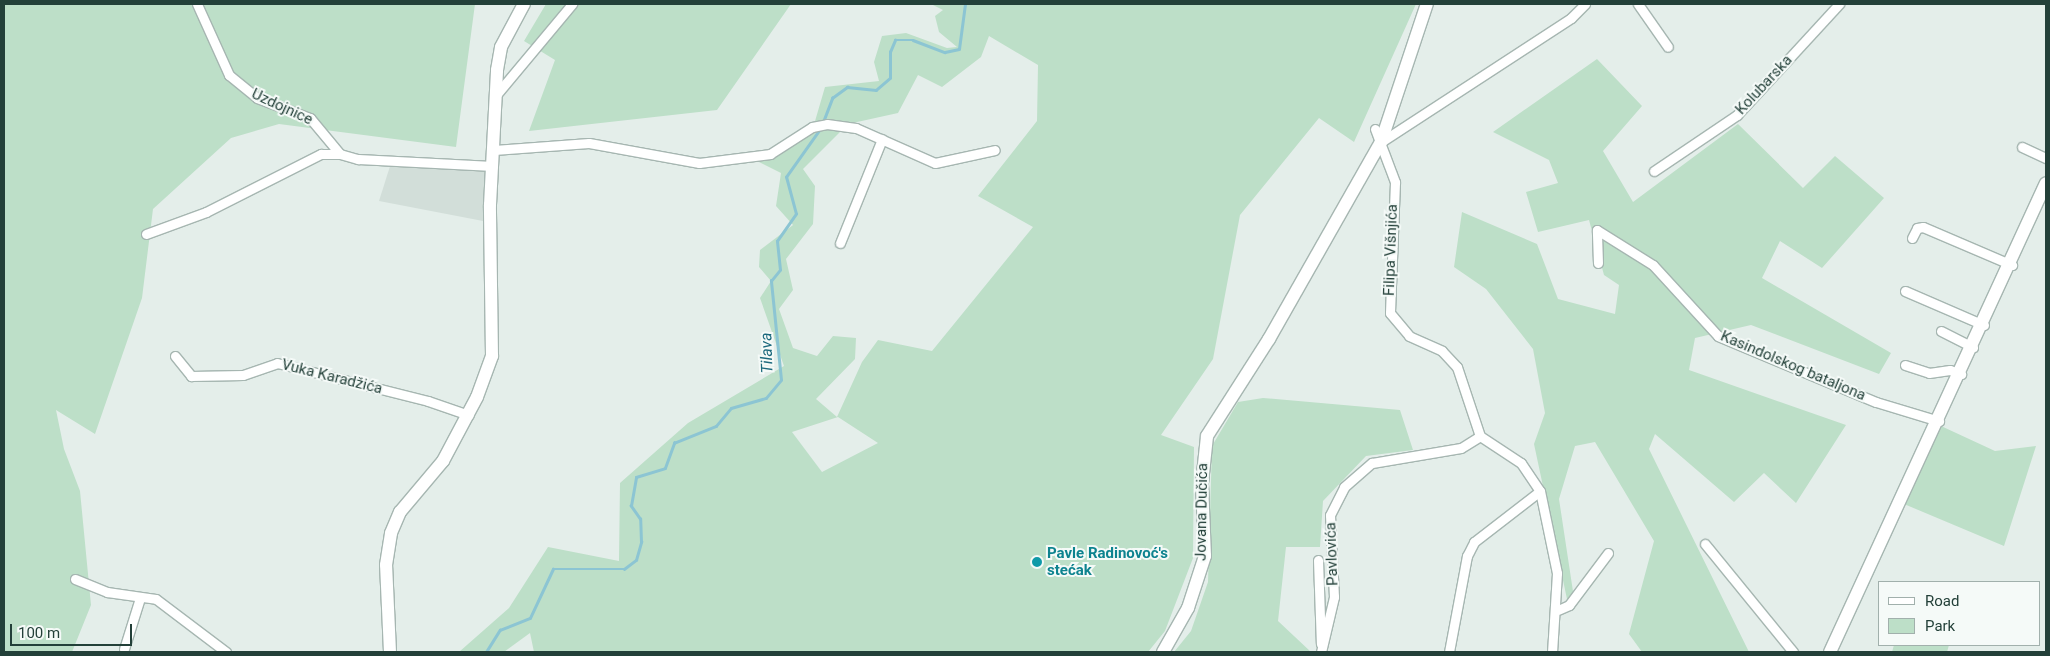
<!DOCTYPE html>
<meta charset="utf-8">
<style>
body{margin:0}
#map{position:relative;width:2050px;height:656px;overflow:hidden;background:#e4eeea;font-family:Roboto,sans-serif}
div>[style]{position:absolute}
.built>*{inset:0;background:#d2ded9}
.green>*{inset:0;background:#bddfc8}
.stream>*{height:2.5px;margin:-1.25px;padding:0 1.25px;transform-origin:1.25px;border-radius:1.25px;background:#8cc5d3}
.roads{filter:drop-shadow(1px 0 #a6b6b1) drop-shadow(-1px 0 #a6b6b1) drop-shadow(0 1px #a6b6b1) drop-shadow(0 -1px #a6b6b1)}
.street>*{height:9px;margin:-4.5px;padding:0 4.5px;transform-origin:4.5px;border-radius:4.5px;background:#fff}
.secondary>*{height:12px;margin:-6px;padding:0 6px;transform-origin:6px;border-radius:6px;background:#fff}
.dots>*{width:14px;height:14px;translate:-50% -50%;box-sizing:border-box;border:2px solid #f5faf8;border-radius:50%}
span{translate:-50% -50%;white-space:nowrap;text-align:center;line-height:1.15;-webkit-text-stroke:4px #f5faf8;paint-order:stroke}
.street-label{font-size:15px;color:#234039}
.culture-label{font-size:15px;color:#0d838f;font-weight:700}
.left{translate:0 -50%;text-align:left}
.water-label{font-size:16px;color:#1c697d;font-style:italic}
.frame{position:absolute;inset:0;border:5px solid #234039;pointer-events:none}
.legend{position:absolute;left:1878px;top:581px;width:162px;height:65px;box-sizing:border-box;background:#f5faf8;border:1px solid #a1b0ac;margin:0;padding:6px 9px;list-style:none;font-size:15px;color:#234039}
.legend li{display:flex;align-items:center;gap:10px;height:25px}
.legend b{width:25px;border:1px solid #a1b0ac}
.scale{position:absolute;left:10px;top:624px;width:122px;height:22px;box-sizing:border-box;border:2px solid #234039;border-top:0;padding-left:6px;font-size:15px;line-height:18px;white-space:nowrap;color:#234039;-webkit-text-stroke:4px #f5faf8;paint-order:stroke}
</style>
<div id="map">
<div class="built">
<i style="clip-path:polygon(391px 163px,485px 170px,483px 221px,379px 201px)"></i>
</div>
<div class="green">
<i style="clip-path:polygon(4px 4px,475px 4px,456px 147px,279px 124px,231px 138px,153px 209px,142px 298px,95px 434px,56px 410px,64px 449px,80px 491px,91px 605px,72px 652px,4px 652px)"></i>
<i style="clip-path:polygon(546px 4px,791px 4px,717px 110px,529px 131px,555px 60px,524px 41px)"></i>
<i style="clip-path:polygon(evenodd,931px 4px,1416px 4px,1354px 142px,1319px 118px,1240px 215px,1213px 359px,1161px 435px,1194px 447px,1193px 558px,1165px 631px,1148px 652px,534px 652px,530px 633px,504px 652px,459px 652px,509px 608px,548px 547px,619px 561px,620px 483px,688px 423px,784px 366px,760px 298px,771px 281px,759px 267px,760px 250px,793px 225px,776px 206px,781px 173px,757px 161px,813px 128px,825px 87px,879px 81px,874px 62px,882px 36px,906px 33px,947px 48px,957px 47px,939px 32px,935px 16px,943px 10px,931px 4px,989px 36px,1038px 65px,1037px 121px,978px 196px,1033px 227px,932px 351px,878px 340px,862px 362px,837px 417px,816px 399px,855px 359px,856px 338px,833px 336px,817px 356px,793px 348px,779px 309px,793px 290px,786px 259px,813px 224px,815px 186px,803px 169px,848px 124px,898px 113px,918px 75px,942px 87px,981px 57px,989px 36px,931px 4px,838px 417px,878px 443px,822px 472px,792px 432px,838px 417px)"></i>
<i style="clip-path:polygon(1597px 59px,1642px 106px,1603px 151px,1633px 202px,1738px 124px,1803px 188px,1835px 156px,1884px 198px,1822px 268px,1780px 241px,1762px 278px,1891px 353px,1879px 374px,1751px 325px,1695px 338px,1689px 370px,1846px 425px,1796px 503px,1764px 473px,1734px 502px,1655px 434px,1649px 449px,1749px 652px,1642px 652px,1629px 634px,1654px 541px,1595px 442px,1575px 446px,1559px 499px,1574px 598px,1567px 599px,1534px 444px,1545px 413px,1533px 349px,1486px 289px,1454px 267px,1462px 212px,1537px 244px,1558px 299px,1615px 314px,1619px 285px,1604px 275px,1589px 220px,1538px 232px,1526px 192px,1558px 183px,1549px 160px,1493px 132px)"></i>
<i style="clip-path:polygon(1263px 398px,1400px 410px,1413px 450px,1366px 456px,1323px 501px,1320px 547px,1286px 547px,1278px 621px,1311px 652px,1174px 652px,1191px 631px,1208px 582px,1212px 446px,1238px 402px)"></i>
<i style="clip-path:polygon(1941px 426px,1995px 451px,2036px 446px,2004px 546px,1904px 504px)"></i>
<i style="clip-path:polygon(1894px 645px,1949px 645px,1947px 652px,1892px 652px)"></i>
</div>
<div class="stream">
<i style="left:823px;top:122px;width:26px;rotate:-69deg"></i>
<i style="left:832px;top:98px;width:19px;rotate:-36deg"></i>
<i style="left:847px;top:87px;width:29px;rotate:6deg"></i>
<i style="left:876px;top:90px;width:18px;rotate:-41deg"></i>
<i style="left:890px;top:78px;width:26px;rotate:-90deg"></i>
<i style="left:890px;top:52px;width:13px;rotate:-67deg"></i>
<i style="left:895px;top:40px;width:18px"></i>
<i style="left:913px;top:40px;width:34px;rotate:21deg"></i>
<i style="left:945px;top:52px;width:14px;rotate:-12deg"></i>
<i style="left:959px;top:49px;width:45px;rotate:-82.4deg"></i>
<i style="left:486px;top:652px;width:26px;rotate:-58deg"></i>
<i style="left:500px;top:630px;width:32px;rotate:-22deg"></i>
<i style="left:530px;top:618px;width:54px;rotate:-64.9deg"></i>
<i style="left:553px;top:569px;width:71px"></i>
<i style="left:624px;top:569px;width:15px;rotate:-37deg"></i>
<i style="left:636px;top:560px;width:19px;rotate:-74deg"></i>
<i style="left:641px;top:542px;width:23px;rotate:-92deg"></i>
<i style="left:640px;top:519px;width:16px;rotate:-125deg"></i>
<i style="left:631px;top:506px;width:29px;rotate:-80deg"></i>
<i style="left:636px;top:477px;width:30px;rotate:-17deg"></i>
<i style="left:665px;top:468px;width:27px;rotate:-70deg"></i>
<i style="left:674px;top:443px;width:45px;rotate:-22deg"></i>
<i style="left:716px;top:426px;width:23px;rotate:-50deg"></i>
<i style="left:731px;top:408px;width:36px;rotate:-16deg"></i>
<i style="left:766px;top:398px;width:23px;rotate:-50deg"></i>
<i style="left:781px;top:380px;width:100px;rotate:-95.8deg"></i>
<i style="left:771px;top:281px;width:14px;rotate:-51deg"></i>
<i style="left:780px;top:270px;width:29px;rotate:-96deg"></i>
<i style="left:777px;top:241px;width:33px;rotate:-55deg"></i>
<i style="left:796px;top:214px;width:38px;rotate:-105deg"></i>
<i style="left:786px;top:177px;width:59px;rotate:-54.7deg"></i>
</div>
<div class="roads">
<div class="street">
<i style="left:197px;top:4px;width:78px;rotate:65.7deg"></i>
<i style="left:229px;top:75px;width:36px;rotate:39deg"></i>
<i style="left:257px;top:98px;width:57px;rotate:20.7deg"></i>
<i style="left:310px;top:118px;width:47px;rotate:50.2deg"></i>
<i style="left:340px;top:154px;width:19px;rotate:16deg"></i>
<i style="left:358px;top:159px;width:135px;rotate:3deg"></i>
<i style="left:1638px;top:4px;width:52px;rotate:55.1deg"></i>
<i style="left:496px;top:95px;width:119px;rotate:-50.1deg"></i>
<i style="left:1375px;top:129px;width:57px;rotate:69.3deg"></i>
<i style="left:1395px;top:182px;width:131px;rotate:92.2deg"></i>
<i style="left:1390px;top:313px;width:30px;rotate:50deg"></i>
<i style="left:1409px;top:336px;width:36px;rotate:24deg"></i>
<i style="left:1442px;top:351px;width:22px;rotate:47deg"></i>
<i style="left:1457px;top:367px;width:73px;rotate:71.6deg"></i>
<i style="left:1480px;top:436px;width:49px;rotate:33.4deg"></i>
<i style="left:1521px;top:463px;width:34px;rotate:56deg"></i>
<i style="left:1540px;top:491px;width:84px;rotate:78.3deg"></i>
<i style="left:1557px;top:573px;width:79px;rotate:93.6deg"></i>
<i style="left:1381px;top:142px;width:227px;rotate:-33.1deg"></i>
<i style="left:1571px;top:18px;width:20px;rotate:-45deg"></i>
<i style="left:2022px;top:147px;width:26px;rotate:25deg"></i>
<i style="left:494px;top:150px;width:95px;rotate:-4.2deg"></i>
<i style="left:589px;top:143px;width:112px;rotate:10.3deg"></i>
<i style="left:699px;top:163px;width:72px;rotate:-7.2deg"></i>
<i style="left:770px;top:154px;width:50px;rotate:-32.7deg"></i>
<i style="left:812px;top:127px;width:15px;rotate:-11deg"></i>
<i style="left:827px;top:124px;width:29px;rotate:8deg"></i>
<i style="left:856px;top:128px;width:86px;rotate:23.9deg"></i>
<i style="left:935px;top:163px;width:61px;rotate:-12.2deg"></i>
<i style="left:1654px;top:171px;width:100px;rotate:-34deg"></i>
<i style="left:1737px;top:115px;width:151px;rotate:-47.4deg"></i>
<i style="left:146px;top:234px;width:64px;rotate:-20.1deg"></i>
<i style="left:206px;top:212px;width:129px;rotate:-26.8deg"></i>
<i style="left:321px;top:154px;width:19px"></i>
<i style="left:1912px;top:238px;width:11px;rotate:-63deg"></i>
<i style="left:1917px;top:228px;width:6px;rotate:-9deg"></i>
<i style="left:1923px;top:227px;width:97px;rotate:23.1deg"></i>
<i style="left:840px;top:243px;width:112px;rotate:-68deg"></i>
<i style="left:1598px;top:263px;width:33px;rotate:-92deg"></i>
<i style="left:1597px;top:230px;width:66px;rotate:32deg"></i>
<i style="left:1653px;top:265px;width:96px;rotate:47.5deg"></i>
<i style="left:1718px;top:336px;width:171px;rotate:22.7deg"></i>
<i style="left:1876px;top:402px;width:66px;rotate:16.8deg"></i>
<i style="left:1905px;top:291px;width:86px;rotate:23.3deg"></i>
<i style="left:1941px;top:331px;width:36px;rotate:27deg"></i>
<i style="left:175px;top:356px;width:26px;rotate:51deg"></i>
<i style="left:191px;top:376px;width:52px;rotate:-1.1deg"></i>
<i style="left:243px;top:375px;width:36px;rotate:-19deg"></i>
<i style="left:277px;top:363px;width:156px;rotate:14.1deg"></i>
<i style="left:428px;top:401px;width:43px;rotate:18.9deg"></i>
<i style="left:1905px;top:365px;width:25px;rotate:18deg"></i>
<i style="left:1929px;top:373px;width:21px;rotate:-8deg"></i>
<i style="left:1950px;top:370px;width:12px;rotate:20deg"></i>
<i style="left:1705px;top:544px;width:139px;rotate:50.8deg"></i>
<i style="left:1318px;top:560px;width:84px;rotate:88deg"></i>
<i style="left:75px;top:579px;width:35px;rotate:22deg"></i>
<i style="left:107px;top:592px;width:49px;rotate:8.1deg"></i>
<i style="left:156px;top:599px;width:88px;rotate:37.1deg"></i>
<i style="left:1558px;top:610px;width:12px;rotate:-24deg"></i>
<i style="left:1569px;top:605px;width:65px;rotate:-53.1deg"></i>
<i style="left:124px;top:649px;width:53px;rotate:-72.6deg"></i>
<i style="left:1321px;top:652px;width:57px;rotate:-76.7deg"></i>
<i style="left:1334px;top:597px;width:82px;rotate:-92.8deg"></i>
<i style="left:1330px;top:515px;width:31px;rotate:-63deg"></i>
<i style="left:1344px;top:487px;width:37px;rotate:-41deg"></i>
<i style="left:1372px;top:463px;width:90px;rotate:-9.6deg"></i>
<i style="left:1461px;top:448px;width:22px;rotate:-32deg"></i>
<i style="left:1449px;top:652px;width:98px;rotate:-79.4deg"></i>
<i style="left:1467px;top:556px;width:16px;rotate:-63deg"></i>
<i style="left:1474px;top:542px;width:83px;rotate:-37.7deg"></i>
</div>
<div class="secondary">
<i style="left:390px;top:652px;width:87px;rotate:-92.6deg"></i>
<i style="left:386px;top:565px;width:32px;rotate:-81deg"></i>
<i style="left:391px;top:533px;width:23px;rotate:-67deg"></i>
<i style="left:400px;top:512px;width:67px;rotate:-49.9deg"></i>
<i style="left:443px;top:461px;width:72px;rotate:-62deg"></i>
<i style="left:477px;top:397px;width:44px;rotate:-69.9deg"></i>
<i style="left:492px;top:356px;width:151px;rotate:-90.8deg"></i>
<i style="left:490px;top:205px;width:135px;rotate:-87deg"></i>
<i style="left:497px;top:70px;width:23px;rotate:-80deg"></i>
<i style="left:501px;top:47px;width:49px;rotate:-61.9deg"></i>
<i style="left:1163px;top:652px;width:51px;rotate:-60.4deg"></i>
<i style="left:1188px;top:608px;width:55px;rotate:-71.9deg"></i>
<i style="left:1205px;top:556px;width:73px;rotate:-92.4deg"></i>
<i style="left:1202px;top:483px;width:47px;rotate:-83.9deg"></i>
<i style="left:1207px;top:436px;width:115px;rotate:-57.4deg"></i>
<i style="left:1269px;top:339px;width:227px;rotate:-60.4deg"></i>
<i style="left:1381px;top:142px;width:145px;rotate:-71.6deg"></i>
<i style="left:1830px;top:652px;width:516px;rotate:-65.27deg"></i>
</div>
</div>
<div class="dots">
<i style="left:1037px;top:562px;background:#0f9aa8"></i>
</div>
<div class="street-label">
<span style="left:1764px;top:85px;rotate:-47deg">Kolubarska</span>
<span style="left:282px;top:107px;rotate:25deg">Uzdojnice</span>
<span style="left:1391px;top:250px;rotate:-88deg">Filipa Višnjića</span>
<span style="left:1793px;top:366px;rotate:23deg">Kasindolskog bataljona</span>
<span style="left:332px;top:377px;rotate:14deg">Vuka Karadžića</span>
<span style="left:1202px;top:512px;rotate:-89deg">Jovana Dučića</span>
<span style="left:1332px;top:554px;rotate:-92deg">Pavlovića</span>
</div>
<div class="culture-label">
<span class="left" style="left:1047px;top:562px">Pavle Radinovoć's<br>stećak</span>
</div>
<div class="water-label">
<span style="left:767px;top:353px;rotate:-92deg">Tilava</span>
</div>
<div class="frame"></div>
<ul class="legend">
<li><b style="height:6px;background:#fff"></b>Road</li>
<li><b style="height:14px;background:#bddfc8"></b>Park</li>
</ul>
<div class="scale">100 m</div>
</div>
